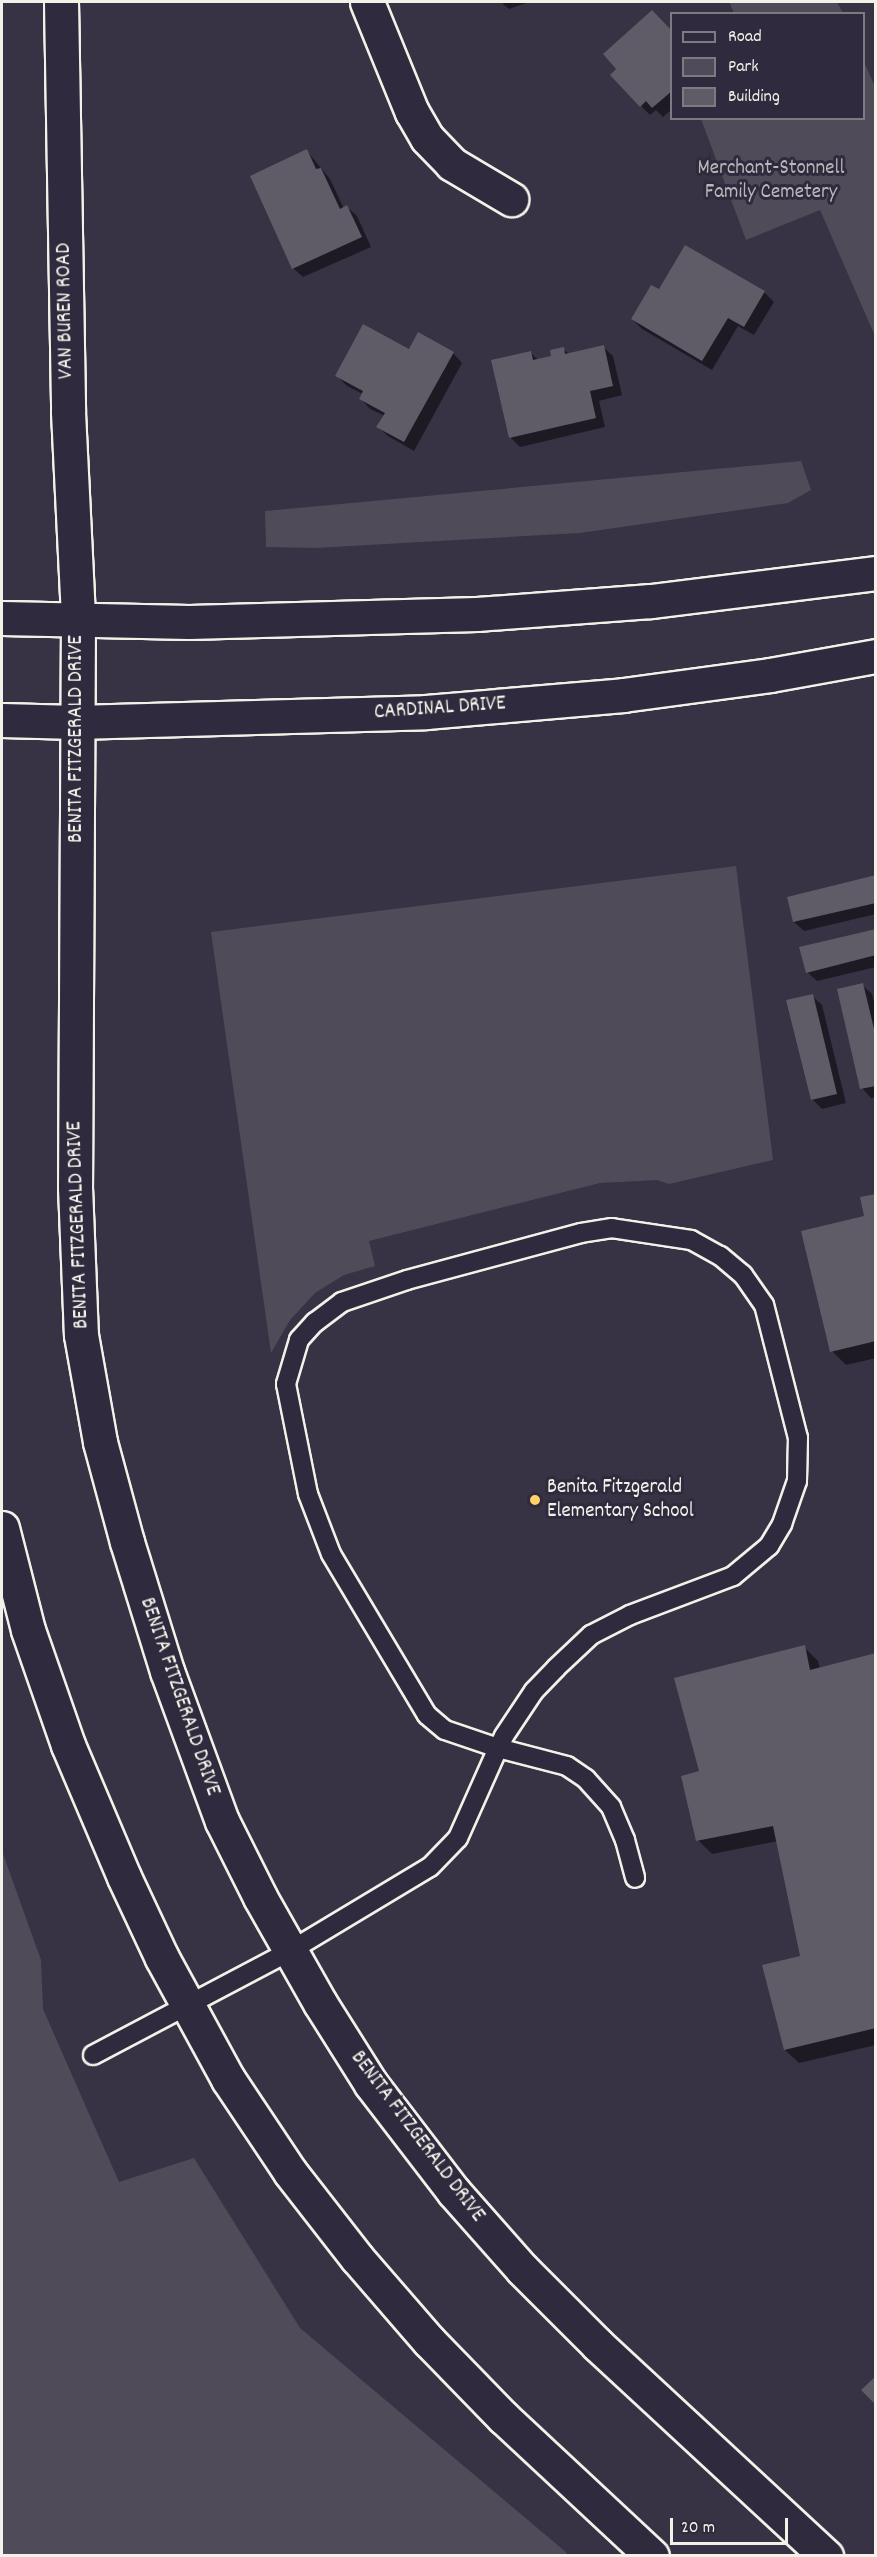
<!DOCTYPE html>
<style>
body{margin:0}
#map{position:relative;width:877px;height:2557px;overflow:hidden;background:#373244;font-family:Dekko,sans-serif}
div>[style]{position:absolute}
.green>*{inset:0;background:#504b59}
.shadow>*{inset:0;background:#0007}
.building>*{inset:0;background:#5f5c67}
.roads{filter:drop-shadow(2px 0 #f4f1e8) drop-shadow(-2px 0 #f4f1e8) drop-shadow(0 2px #f4f1e8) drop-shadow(0 -2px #f4f1e8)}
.service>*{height:18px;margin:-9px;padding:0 9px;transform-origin:9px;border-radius:9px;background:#2f2a3d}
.minor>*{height:33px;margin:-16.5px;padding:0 16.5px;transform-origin:16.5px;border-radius:16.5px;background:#2f2a3d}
.secondary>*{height:33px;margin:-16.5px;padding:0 16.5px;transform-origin:16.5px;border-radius:16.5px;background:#2f2a3d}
.dots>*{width:16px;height:16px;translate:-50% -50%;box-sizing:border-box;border:3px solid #2f2a3d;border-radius:50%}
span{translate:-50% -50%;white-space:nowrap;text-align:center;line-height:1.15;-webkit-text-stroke:6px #2f2a3d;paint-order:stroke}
.park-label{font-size:21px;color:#bbb7b6}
.street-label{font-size:21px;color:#f4f1e8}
.poi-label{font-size:21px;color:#f4f1e8}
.left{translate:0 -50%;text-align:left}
.frame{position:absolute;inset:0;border:3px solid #f4f1e8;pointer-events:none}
.legend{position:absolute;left:670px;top:12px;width:195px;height:108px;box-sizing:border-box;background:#2f2a3d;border:2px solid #7e7a81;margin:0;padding:8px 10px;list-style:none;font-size:18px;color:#f4f1e8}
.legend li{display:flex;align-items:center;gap:12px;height:30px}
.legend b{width:30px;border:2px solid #7e7a81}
.scale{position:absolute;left:670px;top:2518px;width:118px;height:27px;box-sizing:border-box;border:3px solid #f4f1e8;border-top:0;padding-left:8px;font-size:18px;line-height:21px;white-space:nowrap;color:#f4f1e8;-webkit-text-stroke:4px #2f2a3d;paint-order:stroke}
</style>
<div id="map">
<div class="green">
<i style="clip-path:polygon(729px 2px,837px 2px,843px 13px,734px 13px)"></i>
<i style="clip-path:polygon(864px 62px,876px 89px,875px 336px,820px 210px,746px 240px,701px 119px,864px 118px)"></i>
<i style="clip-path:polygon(801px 461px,811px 490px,788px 503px,580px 533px,315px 548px,266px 547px,265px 511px)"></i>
<i style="clip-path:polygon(736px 866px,773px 1160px,669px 1184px,657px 1180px,600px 1183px,369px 1241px,375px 1266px,344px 1275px,315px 1293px,290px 1320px,271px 1353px,211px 932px)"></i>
<i style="clip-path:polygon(2px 1851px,41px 1960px,43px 2009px,119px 2182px,194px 2158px,300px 2328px,567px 2553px,565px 2555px,2px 2555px)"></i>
</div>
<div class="shadow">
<i style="clip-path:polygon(501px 2px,529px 2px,509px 9px)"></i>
<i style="clip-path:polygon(672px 32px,672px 109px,663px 117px,656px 110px,650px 115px,641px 106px)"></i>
<i style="clip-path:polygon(307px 151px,330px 179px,344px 209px,347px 207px,357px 216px,371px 247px,303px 277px,293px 268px)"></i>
<i style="clip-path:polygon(686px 247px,764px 292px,774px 302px,754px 335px,738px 326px,712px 370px,642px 329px,632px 319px,660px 291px)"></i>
<i style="clip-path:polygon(603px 347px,613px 356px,622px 395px,599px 401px,605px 427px,520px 447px,510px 437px,530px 352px,538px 360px,553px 357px,563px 349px,569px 354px)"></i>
<i style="clip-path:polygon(409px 351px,453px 353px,462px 363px,414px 451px,388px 436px,378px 427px,385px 416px,370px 409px,361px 399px,363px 394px,347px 386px,337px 376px)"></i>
<i style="clip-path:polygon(876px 877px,876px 914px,804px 931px,794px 922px)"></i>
<i style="clip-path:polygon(876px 930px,876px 967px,817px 981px,807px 972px)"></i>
<i style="clip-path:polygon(862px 985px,872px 994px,876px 1010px,876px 1097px,871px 1098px,862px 1088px)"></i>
<i style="clip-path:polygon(812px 996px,822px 1005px,846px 1103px,822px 1109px,812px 1099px)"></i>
<i style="clip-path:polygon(876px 1195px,876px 1358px,846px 1365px,832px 1351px,866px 1217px)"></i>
<i style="clip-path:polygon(804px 1647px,818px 1661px,820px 1669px,876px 1654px,876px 2045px,799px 2063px,785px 2050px,802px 1957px,778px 1841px,712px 1854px,698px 1840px)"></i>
</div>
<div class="building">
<i style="clip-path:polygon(652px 10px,672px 31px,672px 91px,652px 108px,646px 101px,640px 107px,610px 75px,616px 69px,603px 54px)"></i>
<i style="clip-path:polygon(307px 149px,316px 169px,321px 168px,340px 209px,347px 205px,362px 237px,292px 269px,250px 176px)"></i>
<i style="clip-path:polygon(685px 245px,765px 291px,744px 327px,728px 318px,702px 361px,631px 319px,651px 285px,659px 289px)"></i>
<i style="clip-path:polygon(363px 324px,409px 349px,418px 332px,454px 352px,404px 442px,376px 427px,385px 413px,359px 399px,363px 391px,335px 376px)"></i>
<i style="clip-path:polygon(604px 345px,613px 386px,590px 391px,596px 418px,509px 438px,491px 360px,531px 351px,533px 360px,551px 356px,550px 350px,564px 347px,565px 354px)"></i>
<i style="clip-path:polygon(876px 875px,876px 903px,793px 922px,787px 897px)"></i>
<i style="clip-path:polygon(876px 929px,876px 955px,806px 973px,799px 947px)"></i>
<i style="clip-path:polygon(863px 983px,876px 1037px,876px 1086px,860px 1089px,837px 989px)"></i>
<i style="clip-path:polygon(813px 994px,837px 1094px,811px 1100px,786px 1000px)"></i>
<i style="clip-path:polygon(876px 1194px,876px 1341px,830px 1352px,801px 1231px,864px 1216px,860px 1197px)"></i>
<i style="clip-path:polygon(805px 1645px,810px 1670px,876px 1653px,876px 2028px,784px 2050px,762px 1965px,800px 1956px,773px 1826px,696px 1841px,681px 1776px,699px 1771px,674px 1678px)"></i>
<i style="clip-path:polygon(876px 2376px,876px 2405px,861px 2390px)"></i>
</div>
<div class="roads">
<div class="service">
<i style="left:93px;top:2055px;width:223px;rotate:-27.8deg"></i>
<i style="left:290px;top:1951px;width:163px;rotate:-31deg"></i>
<i style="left:430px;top:1867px;width:40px;rotate:-46deg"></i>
<i style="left:458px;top:1838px;width:98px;rotate:-66deg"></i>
<i style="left:498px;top:1748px;width:13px;rotate:-63deg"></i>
<i style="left:504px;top:1736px;width:54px;rotate:-56.3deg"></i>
<i style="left:534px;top:1691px;width:32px;rotate:-46deg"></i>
<i style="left:556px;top:1668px;width:48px;rotate:-43.3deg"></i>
<i style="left:591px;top:1635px;width:44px;rotate:-27.1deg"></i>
<i style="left:630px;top:1615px;width:110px;rotate:-20.7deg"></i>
<i style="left:733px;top:1576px;width:47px;rotate:-39.8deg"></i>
<i style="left:769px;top:1546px;width:26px;rotate:-59deg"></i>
<i style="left:782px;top:1524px;width:46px;rotate:-70.8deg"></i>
<i style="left:797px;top:1481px;width:43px;rotate:-88.7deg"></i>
<i style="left:798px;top:1438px;width:137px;rotate:-104.3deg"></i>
<i style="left:764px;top:1305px;width:37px;rotate:-125deg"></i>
<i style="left:743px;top:1275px;width:30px;rotate:-140deg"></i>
<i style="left:720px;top:1256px;width:33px;rotate:-151deg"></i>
<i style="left:691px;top:1240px;width:80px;rotate:-171.4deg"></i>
<i style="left:612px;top:1228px;width:31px;rotate:171deg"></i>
<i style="left:581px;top:1233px;width:180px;rotate:164.9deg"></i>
<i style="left:407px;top:1280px;width:69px;rotate:161.3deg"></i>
<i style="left:342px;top:1302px;width:34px;rotate:143deg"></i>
<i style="left:315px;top:1322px;width:24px;rotate:132deg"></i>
<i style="left:299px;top:1340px;width:46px;rotate:106.5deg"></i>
<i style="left:286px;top:1384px;width:112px;rotate:78.7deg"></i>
<i style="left:308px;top:1494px;width:64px;rotate:69deg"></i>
<i style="left:331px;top:1554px;width:187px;rotate:59.2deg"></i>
<i style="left:427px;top:1715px;width:23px;rotate:40deg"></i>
<i style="left:445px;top:1730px;width:56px;rotate:18.8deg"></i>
<i style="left:498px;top:1748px;width:71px;rotate:14.6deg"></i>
<i style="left:567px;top:1766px;width:23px;rotate:34deg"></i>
<i style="left:586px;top:1779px;width:38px;rotate:48deg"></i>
<i style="left:611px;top:1807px;width:36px;rotate:67deg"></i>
<i style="left:625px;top:1840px;width:39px;rotate:75deg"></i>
</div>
<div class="minor">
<i style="left:61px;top:2px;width:410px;rotate:89deg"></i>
<i style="left:68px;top:412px;width:208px;rotate:87.2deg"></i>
<i style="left:367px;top:2px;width:119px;rotate:67.8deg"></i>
<i style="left:412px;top:112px;width:30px;rotate:60deg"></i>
<i style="left:427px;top:138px;width:36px;rotate:46deg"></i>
<i style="left:452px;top:164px;width:69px;rotate:30.7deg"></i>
</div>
<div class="secondary">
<i style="left:2px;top:618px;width:187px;rotate:1.2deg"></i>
<i style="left:189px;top:622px;width:288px;rotate:-1.6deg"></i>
<i style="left:477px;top:614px;width:174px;rotate:-4.3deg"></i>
<i style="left:651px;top:601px;width:227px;rotate:-7.1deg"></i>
<i style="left:78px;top:620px;width:567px;rotate:90.3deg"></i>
<i style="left:75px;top:1187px;width:148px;rotate:87.7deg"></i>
<i style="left:81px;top:1335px;width:109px;rotate:79.9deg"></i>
<i style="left:100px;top:1442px;width:104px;rotate:74.9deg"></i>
<i style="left:127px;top:1542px;width:135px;rotate:72.8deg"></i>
<i style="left:167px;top:1671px;width:160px;rotate:69.9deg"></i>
<i style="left:222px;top:1821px;width:85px;rotate:63.4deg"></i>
<i style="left:260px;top:1897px;width:122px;rotate:60.5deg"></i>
<i style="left:320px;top:2003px;width:96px;rotate:57.8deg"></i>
<i style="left:371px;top:2084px;width:135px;rotate:52.5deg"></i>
<i style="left:453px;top:2191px;width:104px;rotate:48.5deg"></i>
<i style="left:522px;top:2269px;width:107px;rotate:45deg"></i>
<i style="left:598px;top:2345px;width:311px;rotate:42.8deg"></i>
<i style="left:2px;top:720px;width:74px;rotate:1.5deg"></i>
<i style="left:76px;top:722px;width:350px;rotate:-1.6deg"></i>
<i style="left:426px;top:712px;width:198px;rotate:-4.9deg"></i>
<i style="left:623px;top:695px;width:148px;rotate:-7.7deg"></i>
<i style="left:770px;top:675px;width:108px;rotate:-10.2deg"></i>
<i style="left:2px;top:1528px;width:105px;rotate:75.7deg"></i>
<i style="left:28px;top:1630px;width:122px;rotate:70.8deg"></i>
<i style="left:68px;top:1745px;width:143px;rotate:67deg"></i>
<i style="left:124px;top:1877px;width:89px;rotate:64.9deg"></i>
<i style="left:162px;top:1958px;width:138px;rotate:61.4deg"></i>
<i style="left:228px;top:2079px;width:112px;rotate:56.3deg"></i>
<i style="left:290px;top:2172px;width:109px;rotate:52.1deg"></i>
<i style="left:357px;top:2258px;width:110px;rotate:49.1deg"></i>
<i style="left:429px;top:2341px;width:107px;rotate:45.8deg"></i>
<i style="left:504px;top:2418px;width:202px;rotate:43deg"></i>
</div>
</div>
<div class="dots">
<i style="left:535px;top:1500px;background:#ffd166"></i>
</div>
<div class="park-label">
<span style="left:771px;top:181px">Merchant-Stonnell<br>Family Cemetery</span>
</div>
<div class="street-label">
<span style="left:66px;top:311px;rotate:-91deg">VAN BUREN ROAD</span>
<span style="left:440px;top:709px;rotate:-4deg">CARDINAL DRIVE</span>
<span style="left:77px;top:739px;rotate:-90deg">BENITA FITZGERALD DRIVE</span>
<span style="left:79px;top:1225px;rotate:-92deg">BENITA FITZGERALD DRIVE</span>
<span style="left:179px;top:1697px;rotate:71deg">BENITA FITZGERALD DRIVE</span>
<span style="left:417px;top:2137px;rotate:53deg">BENITA FITZGERALD DRIVE</span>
</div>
<div class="poi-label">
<span class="left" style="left:547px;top:1500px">Benita Fitzgerald<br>Elementary School</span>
</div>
<div class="frame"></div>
<ul class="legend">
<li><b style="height:8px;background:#2f2a3d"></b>Road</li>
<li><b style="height:16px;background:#504b59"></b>Park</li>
<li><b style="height:16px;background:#5f5c67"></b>Building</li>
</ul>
<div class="scale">20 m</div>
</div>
